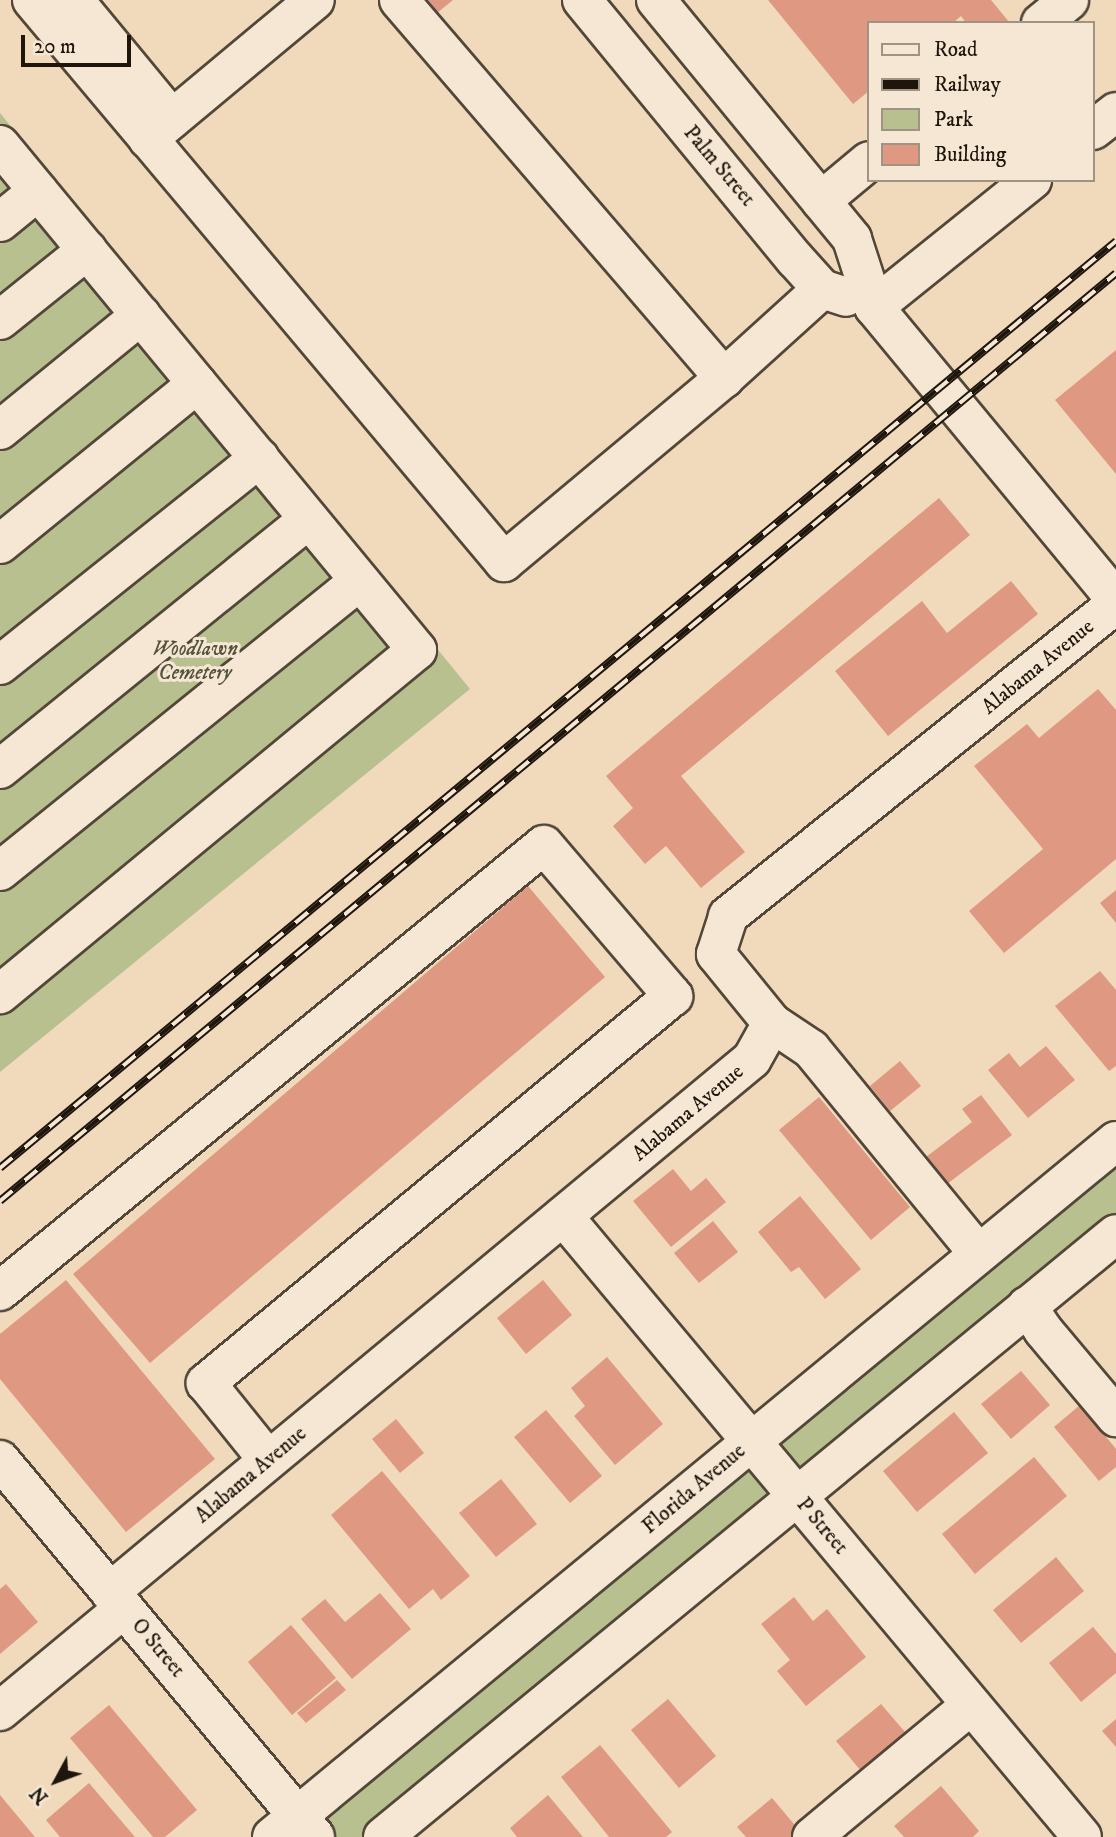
<!DOCTYPE html>
<style>
body{margin:0}
#map{position:relative;width:1116px;height:1837px;overflow:hidden;background:#f0dabb;font-family:"IM FELL DW Pica",serif}
div>[style]{position:absolute}
.green>*{inset:0;background:#b9c090}
.building>*{inset:0;background:#df9983}
.roads{filter:drop-shadow(2px 0 #524738) drop-shadow(-2px 0 #524738) drop-shadow(0 2px #524738) drop-shadow(0 -2px #524738)}
.minor>*{height:38px;margin:-19px;padding:0 19px;transform-origin:19px;border-radius:19px;background:#f5e7d3}
.rail>*{height:8px;margin-top:-4px;transform-origin:0;background:repeating-linear-gradient(90deg,#f5e7d3 0 16px,#1e160d 0 32px);box-sizing:border-box;border-block:2px solid #1e160d}
span{translate:-50% -50%;white-space:nowrap;text-align:center;line-height:1.15;-webkit-text-stroke:6px #f5e7d3;paint-order:stroke}
.street-label{font-size:21px;color:#1e160d}
.park-label{font-size:21px;color:#54523b;font-style:italic}
.legend{position:absolute;left:867px;top:21px;width:228px;height:161px;box-sizing:border-box;background:#f5e7d3;border:2px solid #9f9384;margin:0;padding:9px 12px;list-style:none;font-size:21px;color:#1e160d}
.legend li{display:flex;align-items:center;gap:14px;height:35px}
.legend b{width:35px;border:2px solid #9f9384}
.north{position:absolute;left:21px;top:1746px;width:70px;height:70px;-webkit-text-stroke:5px #f5e7d3;paint-order:stroke;rotate:229deg;font-size:19px;font-weight:700;line-height:28px;text-align:center;color:#1e160d}
.north::after{content:'';display:block;margin:auto;width:24px;height:32px;background:#1e160d;clip-path:polygon(50% 0,100% 100%,50% 72%,0 100%)}
.scale{position:absolute;left:21px;top:35px;width:110px;height:32px;box-sizing:border-box;border:4px solid #1e160d;border-top:0;padding-left:9px;font-size:21px;line-height:24px;white-space:nowrap;color:#1e160d;-webkit-text-stroke:5px #f5e7d3;paint-order:stroke}
</style>
<div id="map">
<div class="green">
<i style="clip-path:polygon(0 113px,470px 689px,0 1072px)"></i>
<i style="clip-path:polygon(1116px 1161px,1116px 1215px,361px 1837px,297px 1837px)"></i>
</div>
<div class="building">
<i style="clip-path:polygon(427px 0,453px 0,437px 13px)"></i>
<i style="clip-path:polygon(768px 0,991px 0,1010px 23px,966px 23px,961px 16px,953px 23px,869px 23px,869px 91px,853px 104px)"></i>
<i style="clip-path:polygon(1116px 350px,1116px 474px,1055px 400px)"></i>
<i style="clip-path:polygon(939px 498px,970px 535px,681px 776px,745px 852px,701px 888px,666px 846px,645px 864px,613px 826px,633px 808px,606px 776px)"></i>
<i style="clip-path:polygon(1011px 581px,1038px 614px,888px 736px,835px 671px,922px 601px,947px 633px)"></i>
<i style="clip-path:polygon(1098px 689px,1116px 710px,1116px 859px,1004px 953px,969px 911px,1043px 849px,974px 766px,1027px 724px,1039px 738px)"></i>
<i style="clip-path:polygon(528px 886px,605px 977px,150px 1363px,73px 1274px)"></i>
<i style="clip-path:polygon(1116px 890px,1116px 923px,1100px 903px)"></i>
<i style="clip-path:polygon(1100px 971px,1116px 990px,1116px 1066px,1109px 1071px,1055px 1006px)"></i>
<i style="clip-path:polygon(1046px 1046px,1075px 1080px,1028px 1118px,988px 1070px,1009px 1053px,1020px 1067px)"></i>
<i style="clip-path:polygon(900px 1061px,921px 1086px,890px 1111px,870px 1086px)"></i>
<i style="clip-path:polygon(981px 1095px,1012px 1135px,947px 1184px,926px 1157px,972px 1122px,962px 1109px)"></i>
<i style="clip-path:polygon(819px 1097px,910px 1207px,871px 1240px,779px 1130px)"></i>
<i style="clip-path:polygon(673px 1169px,691px 1191px,706px 1178px,726px 1202px,671px 1247px,633px 1201px)"></i>
<i style="clip-path:polygon(800px 1196px,861px 1269px,825px 1299px,799px 1267px,791px 1272px,758px 1232px)"></i>
<i style="clip-path:polygon(713px 1221px,738px 1252px,699px 1283px,674px 1253px)"></i>
<i style="clip-path:polygon(66px 1280px,215px 1459px,126px 1532px,0 1379px,0 1334px)"></i>
<i style="clip-path:polygon(543px 1280px,572px 1315px,526px 1354px,497px 1318px)"></i>
<i style="clip-path:polygon(607px 1357px,663px 1424px,615px 1465px,574px 1416px,585px 1406px,571px 1388px)"></i>
<i style="clip-path:polygon(1021px 1371px,1050px 1405px,1011px 1439px,981px 1404px)"></i>
<i style="clip-path:polygon(1080px 1405px,1116px 1449px,1116px 1467px,1099px 1481px,1054px 1427px)"></i>
<i style="clip-path:polygon(546px 1410px,602px 1476px,570px 1503px,514px 1437px)"></i>
<i style="clip-path:polygon(954px 1412px,988px 1453px,917px 1512px,883px 1471px)"></i>
<i style="clip-path:polygon(396px 1419px,424px 1453px,400px 1473px,372px 1439px)"></i>
<i style="clip-path:polygon(1034px 1457px,1067px 1496px,975px 1574px,942px 1534px)"></i>
<i style="clip-path:polygon(382px 1471px,470px 1576px,441px 1600px,433px 1589px,409px 1609px,331px 1515px)"></i>
<i style="clip-path:polygon(501px 1479px,537px 1524px,496px 1557px,459px 1513px)"></i>
<i style="clip-path:polygon(1056px 1557px,1084px 1591px,1021px 1643px,993px 1610px)"></i>
<i style="clip-path:polygon(6px 1584px,38px 1622px,0 1654px,0 1589px)"></i>
<i style="clip-path:polygon(380px 1593px,411px 1629px,352px 1679px,301px 1619px,325px 1599px,345px 1622px)"></i>
<i style="clip-path:polygon(794px 1597px,813px 1621px,827px 1609px,866px 1657px,806px 1706px,777px 1671px,790px 1660px,761px 1624px)"></i>
<i style="clip-path:polygon(291px 1625px,336px 1678px,292px 1715px,248px 1662px)"></i>
<i style="clip-path:polygon(1093px 1627px,1116px 1654px,1116px 1673px,1081px 1702px,1049px 1663px)"></i>
<i style="clip-path:polygon(337px 1680px,346px 1690px,306px 1723px,297px 1713px)"></i>
<i style="clip-path:polygon(668px 1699px,716px 1756px,679px 1788px,631px 1730px)"></i>
<i style="clip-path:polygon(881px 1704px,911px 1739px,866px 1777px,836px 1741px)"></i>
<i style="clip-path:polygon(109px 1705px,197px 1810px,165px 1837px,153px 1837px,70px 1738px)"></i>
<i style="clip-path:polygon(1116px 1719px,1116px 1747px,1102px 1731px)"></i>
<i style="clip-path:polygon(600px 1745px,672px 1832px,666px 1837px,609px 1837px,561px 1777px)"></i>
<i style="clip-path:polygon(89px 1783px,135px 1837px,60px 1837px,46px 1820px)"></i>
<i style="clip-path:polygon(941px 1786px,979px 1831px,973px 1837px,904px 1837px,894px 1826px)"></i>
<i style="clip-path:polygon(0 1795px,35px 1837px,0 1837px)"></i>
<i style="clip-path:polygon(548px 1795px,583px 1837px,517px 1837px,510px 1828px)"></i>
<i style="clip-path:polygon(772px 1798px,799px 1830px,792px 1837px,746px 1837px,737px 1827px)"></i>
</div>
<div class="roads">
<div class="minor">
<i style="left:32px;top:0;width:734px;rotate:49.97deg"></i>
<i style="left:504px;top:562px;width:287px;rotate:-39.9deg"></i>
<i style="left:724px;top:378px;width:132px;rotate:-42.2deg"></i>
<i style="left:74px;top:0;width:154px;rotate:50.5deg"></i>
<i style="left:399px;top:0;width:499px;rotate:49.3deg"></i>
<i style="left:582px;top:0;width:335px;rotate:50.6deg"></i>
<i style="left:795px;top:259px;width:40px;rotate:48deg"></i>
<i style="left:822px;top:289px;width:25px;rotate:18deg"></i>
<i style="left:656px;top:0;width:309px;rotate:50.6deg"></i>
<i style="left:852px;top:239px;width:71px;rotate:72.1deg"></i>
<i style="left:874px;top:307px;width:380px;rotate:50.4deg"></i>
<i style="left:1041px;top:23px;width:36px;rotate:-39deg"></i>
<i style="left:1093px;top:130px;width:29px;rotate:-38deg"></i>
<i style="left:148px;top:139px;width:217px;rotate:-39.8deg"></i>
<i style="left:0;top:145px;width:655px;rotate:50.45deg"></i>
<i style="left:417px;top:650px;width:541px;rotate:140.48deg"></i>
<i style="left:821px;top:201px;width:62px;rotate:-39.8deg"></i>
<i style="left:0;top:222px;width:49px;rotate:-39.2deg"></i>
<i style="left:874px;top:307px;width:203px;rotate:-38.8deg"></i>
<i style="left:0;top:320px;width:112px;rotate:-38.8deg"></i>
<i style="left:0;top:430px;width:182px;rotate:-39.2deg"></i>
<i style="left:0;top:544px;width:254px;rotate:-39.1deg"></i>
<i style="left:0;top:665px;width:332px;rotate:-38.6deg"></i>
<i style="left:0;top:769px;width:397px;rotate:-39deg"></i>
<i style="left:0;top:871px;width:462px;rotate:-38.9deg"></i>
<i style="left:772px;top:1023px;width:47px;rotate:33.7deg"></i>
<i style="left:811px;top:1049px;width:264px;rotate:50.7deg"></i>
<i style="left:563px;top:1216px;width:809px;rotate:50.11deg"></i>
<i style="left:0;top:1291px;width:703px;rotate:-39.35deg"></i>
<i style="left:544px;top:845px;width:199px;rotate:49.5deg"></i>
<i style="left:673px;top:996px;width:607px;rotate:140.35deg"></i>
<i style="left:206px;top:1383px;width:99px;rotate:51.2deg"></i>
<i style="left:1027px;top:1306px;width:29px;rotate:56deg"></i>
<i style="left:1043px;top:1330px;width:114px;rotate:50deg"></i>
<i style="left:0;top:1460px;width:491px;rotate:50.1deg"></i>
<i style="left:110px;top:1592px;width:834px;rotate:-39.7deg"></i>
<i style="left:752px;top:1059px;width:41px;rotate:-60.9deg"></i>
<i style="left:772px;top:1023px;width:89px;rotate:-129.1deg"></i>
<i style="left:716px;top:954px;width:40px;rotate:-72deg"></i>
<i style="left:728px;top:916px;width:498px;rotate:-38.8deg"></i>
<i style="left:0;top:1711px;width:161px;rotate:-39.7deg"></i>
<i style="left:272px;top:1837px;width:1094px;rotate:-39.51deg"></i>
<i style="left:383px;top:1837px;width:949px;rotate:-39.44deg"></i>
<i style="left:812px;top:1837px;width:207px;rotate:-39.7deg"></i>
</div>
</div>
<div class="rail">
<i style="left:0;top:1168px;width:1451px;rotate:-39.71deg"></i>
<i style="left:0;top:1201px;width:1451px;rotate:-39.74deg"></i>
</div>
<div class="street-label">
<span style="left:719px;top:166px;rotate:50deg">Palm Street</span>
<span style="left:1038px;top:667px;rotate:-39deg">Alabama Avenue</span>
<span style="left:688px;top:1113px;rotate:-40deg">Alabama Avenue</span>
<span style="left:251px;top:1475px;rotate:-40deg">Alabama Avenue</span>
<span style="left:694px;top:1489px;rotate:-40deg">Florida Avenue</span>
<span style="left:822px;top:1526px;rotate:50deg">P Street</span>
<span style="left:158px;top:1648px;rotate:50deg">O Street</span>
</div>
<div class="park-label">
<span style="left:195px;top:661px">Woodlawn<br>Cemetery</span>
</div>
<ul class="legend">
<li><b style="height:9px;background:#f5e7d3"></b>Road</li>
<li><b style="height:9px;background:#1e160d"></b>Railway</li>
<li><b style="height:19px;background:#b9c090"></b>Park</li>
<li><b style="height:19px;background:#df9983"></b>Building</li>
</ul>
<div class="north">N</div>
<div class="scale">20 m</div>
</div>
